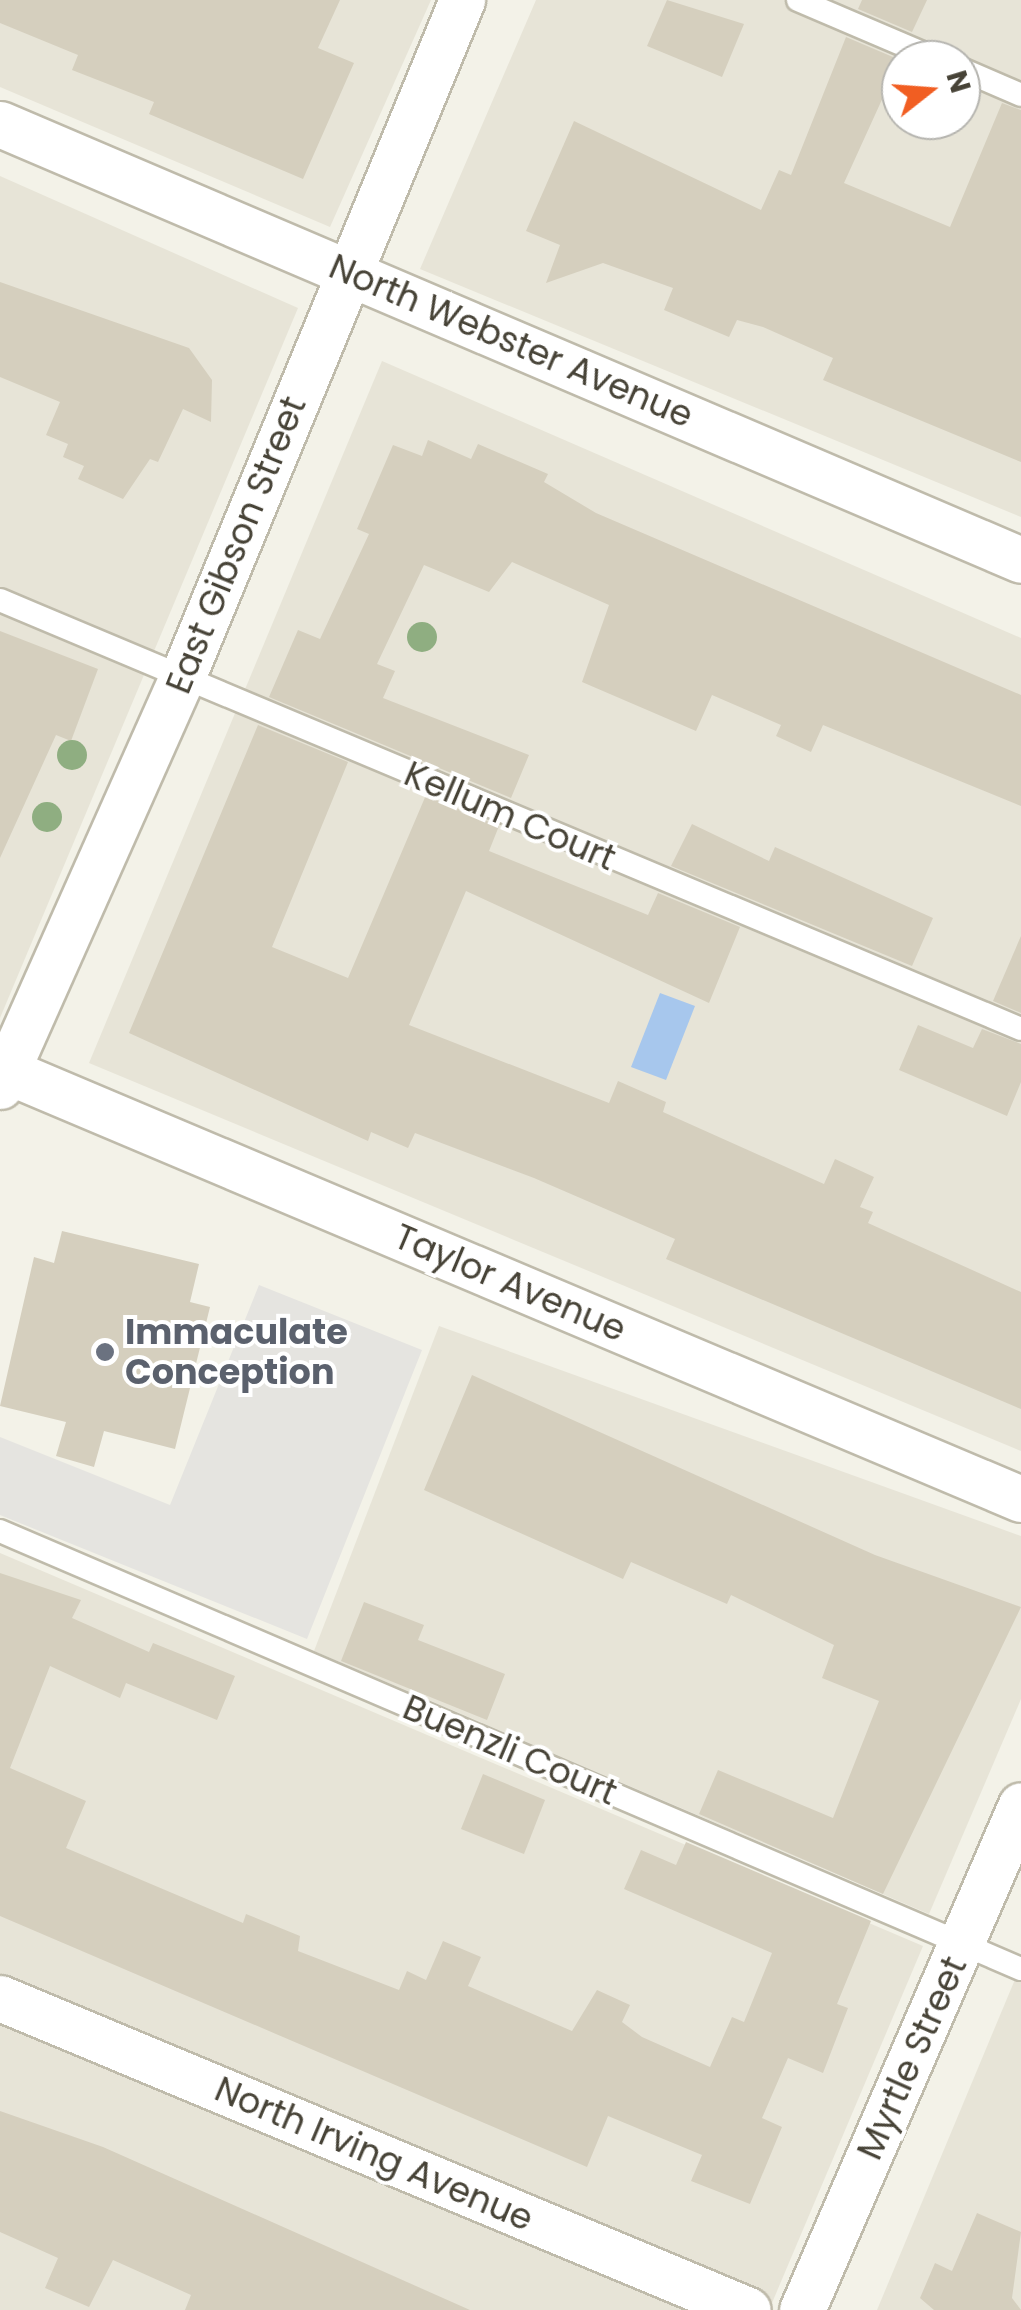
<!DOCTYPE html>
<style>
body{margin:0}
#map{position:relative;width:1021px;height:2310px;overflow:hidden;background:#f3f2e8;font-family:Poppins,sans-serif}
div>[style]{position:absolute}
.residential>*{inset:0;background:#e7e4d7}
.parking>*{inset:0;background:#e5e4e0}
.water>*{inset:0;background:#a7c7ed}
.building>*{inset:0;background:#d5cfbe}
.roads{filter:drop-shadow(2px 0 #bfbbab) drop-shadow(-2px 0 #bfbbab) drop-shadow(0 2px #bfbbab) drop-shadow(0 -2px #bfbbab)}
.lane>*{height:22px;margin:-11px;padding:0 11px;transform-origin:11px;border-radius:11px;background:#fff}
.street>*{height:45px;margin:-22.5px;padding:0 22.5px;transform-origin:22.5px;border-radius:22.5px;background:#fff}
.trees>*{width:30px;height:30px;margin:-15px;border-radius:50%;background:#8fae81}
.dots>*{width:28px;height:28px;translate:-50% -50%;box-sizing:border-box;border:5px solid #fff;border-radius:50%}
span{translate:-50% -50%;white-space:nowrap;text-align:center;line-height:1.15;-webkit-text-stroke:8px #fff;paint-order:stroke}
.street-label{font-size:35px;color:#474337}
.worship-label{font-size:35px;color:#5b616d;font-weight:700}
.left{translate:0 -50%;text-align:left}
.north{position:absolute;left:881px;top:40px;width:100px;height:100px;box-sizing:border-box;background:#fff;border:2px solid #b5b4af;border-radius:50%;rotate:73deg;font-size:28px;font-weight:700;line-height:40px;text-align:center;color:#474337}
.north::after{content:'';display:block;margin:auto;width:35px;height:45px;background:#f15e22;clip-path:polygon(50% 0,100% 100%,50% 72%,0 100%)}
</style>
<div id="map">
<div class="residential">
<i style="clip-path:polygon(0 0,431px 0,330px 227px,0 87px)"></i>
<i style="clip-path:polygon(evenodd,536px 0,1021px 0,1021px 517px,420px 269px,536px 0,901px 60px,961px 60px,961px 120px,901px 120px,901px 60px)"></i>
<i style="clip-path:polygon(0 176px,298px 308px,0 1018px)"></i>
<i style="clip-path:polygon(382px 361px,1021px 638px,1021px 1451px,89px 1063px)"></i>
<i style="clip-path:polygon(439px 1326px,1021px 1536px,1021px 1699px,929px 1914px,314px 1651px)"></i>
<i style="clip-path:polygon(0 1553px,923px 1946px,769px 2310px,0 2310px)"></i>
<i style="clip-path:polygon(1021px 1965px,1021px 2310px,877px 2310px)"></i>
</div>
<div class="parking">
<i style="clip-path:polygon(259px 1285px,422px 1350px,307px 1639px,0 1515px,0 1437px,170px 1505px)"></i>
</div>
<div class="water">
<i style="clip-path:polygon(660px 993px,695px 1006px,666px 1080px,631px 1067px)"></i>
</div>
<div class="building">
<i style="clip-path:polygon(0 0,340px 0,318px 48px,354px 63px,303px 179px,149px 114px,154px 102px,72px 70px,78px 55px,0 23px)"></i>
<i style="clip-path:polygon(667px 0,744px 24px,722px 77px,647px 46px)"></i>
<i style="clip-path:polygon(862px 0,927px 0,912px 32px,858px 9px)"></i>
<i style="clip-path:polygon(846px 37px,900px 60px,844px 183px,950px 227px,1002px 103px,1021px 110px,1021px 462px,823px 380px,833px 358px,763px 327px,737px 320px,729px 337px,664px 310px,673px 288px,603px 263px,546px 283px,560px 245px,526px 231px,574px 121px,761px 210px,779px 170px,791px 175px)"></i>
<i style="clip-path:polygon(0 282px,189px 348px,212px 380px,211px 422px,183px 409px,158px 462px,150px 459px,123px 499px,78px 479px,84px 466px,63px 457px,68px 444px,46px 435px,60px 402px,0 377px)"></i>
<i style="clip-path:polygon(428px 440px,471px 459px,478px 444px,548px 474px,544px 482px,596px 513px,1021px 695px,1021px 806px,823px 725px,811px 752px,776px 736px,781px 725px,712px 695px,696px 731px,582px 682px,609px 605px,512px 562px,489px 592px,424px 565px,377px 664px,395px 671px,383px 698px,529px 755px,511px 798px,269px 697px,298px 630px,320px 639px,369px 534px,357px 529px,393px 445px,422px 456px)"></i>
<i style="clip-path:polygon(0 631px,98px 669px,71px 741px,56px 735px,0 858px)"></i>
<i style="clip-path:polygon(258px 725px,348px 762px,272px 947px,348px 978px,426px 795px,499px 826px,489px 851px,648px 915px,658px 893px,740px 927px,709px 1003px,466px 891px,409px 1025px,609px 1103px,618px 1081px,666px 1102px,663px 1112px,824px 1184px,835px 1159px,874px 1177px,860px 1207px,873px 1212px,868px 1223px,1021px 1292px,1021px 1409px,666px 1259px,675px 1239px,534px 1178px,415px 1133px,408px 1148px,371px 1132px,368px 1141px,129px 1033px)"></i>
<i style="clip-path:polygon(692px 824px,769px 861px,775px 847px,933px 918px,912px 966px,671px 866px)"></i>
<i style="clip-path:polygon(1021px 936px,1021px 1013px,993px 1001px)"></i>
<i style="clip-path:polygon(918px 1025px,973px 1048px,982px 1029px,1021px 1044px,1021px 1082px,1007px 1116px,899px 1070px)"></i>
<i style="clip-path:polygon(62px 1231px,199px 1264px,190px 1302px,210px 1307px,175px 1449px,104px 1431px,94px 1467px,56px 1456px,66px 1422px,0 1406px,34px 1257px,54px 1263px)"></i>
<i style="clip-path:polygon(472px 1375px,875px 1555px,1021px 1607px,883px 1894px,699px 1814px,718px 1770px,833px 1818px,879px 1701px,822px 1678px,834px 1645px,731px 1595px,727px 1604px,631px 1562px,623px 1579px,424px 1490px)"></i>
<i style="clip-path:polygon(0 1573px,81px 1600px,72px 1618px,149px 1652px,153px 1643px,235px 1676px,217px 1720px,126px 1683px,120px 1698px,50px 1666px,10px 1768px,86px 1801px,66px 1848px,243px 1923px,246px 1914px,300px 1936px,298px 1951px,399px 1990px,407px 1971px,426px 1980px,443px 1941px,481px 1957px,468px 1986px,572px 2031px,597px 1990px,630px 2005px,622px 2022px,642px 2037px,710px 2067px,732px 2017px,744px 2022px,772px 1953px,624px 1889px,641px 1850px,676px 1865px,686px 1842px,871px 1921px,837px 2004px,848px 2008px,823px 2073px,788px 2058px,762px 2118px,782px 2127px,750px 2204px,691px 2181px,702px 2155px,608px 2116px,587px 2167px,0 1916px)"></i>
<i style="clip-path:polygon(364px 1602px,424px 1625px,418px 1640px,505px 1674px,487px 1720px,341px 1661px)"></i>
<i style="clip-path:polygon(483px 1774px,545px 1800px,524px 1854px,461px 1829px)"></i>
<i style="clip-path:polygon(0 2111px,103px 2147px,470px 2310px,185px 2310px,191px 2295px,113px 2260px,89px 2307px,45px 2288px,58px 2258px,0 2232px)"></i>
<i style="clip-path:polygon(977px 2213px,1021px 2232px,1012px 2298px,1021px 2310px,934px 2310px,920px 2298px,935px 2263px,952px 2271px)"></i>
</div>
<div class="roads">
<div class="lane">
<i style="left:798px;top:0;width:153px;rotate:23.1deg"></i>
<i style="left:961px;top:69px;width:65px;rotate:23.4deg"></i>
<i style="left:0;top:600px;width:1107px;rotate:22.79deg"></i>
<i style="left:0;top:1531px;width:1111px;rotate:23.22deg"></i>
</div>
<div class="street">
<i style="left:0;top:124px;width:1110px;rotate:23.12deg"></i>
<i style="left:0;top:1068px;width:1108px;rotate:22.89deg"></i>
<i style="left:0;top:1086px;width:447px;rotate:-66deg"></i>
<i style="left:182px;top:678px;width:734px;rotate:-67.56deg"></i>
<i style="left:0;top:1998px;width:810px;rotate:22.64deg"></i>
<i style="left:802px;top:2310px;width:550px;rotate:-66.56deg"></i>
</div>
</div>
<div class="trees">
<i style="left:422px;top:637px"></i>
<i style="left:72px;top:755px"></i>
<i style="left:47px;top:817px"></i>
</div>
<div class="dots">
<i style="left:105px;top:1352px;background:#6b7280"></i>
</div>
<div class="street-label">
<span style="left:511px;top:341px;rotate:23deg">North Webster Avenue</span>
<span style="left:236px;top:545px;rotate:-68deg">East Gibson Street</span>
<span style="left:510px;top:816px;rotate:23deg">Kellum Court</span>
<span style="left:510px;top:1283px;rotate:23deg">Taylor Avenue</span>
<span style="left:510px;top:1750px;rotate:23deg">Buenzli Court</span>
<span style="left:912px;top:2058px;rotate:-66deg">Myrtle Street</span>
<span style="left:374px;top:2154px;rotate:23deg">North Irving Avenue</span>
</div>
<div class="worship-label">
<span class="left" style="left:125px;top:1352px">Immaculate<br>Conception</span>
</div>
<div class="north">N</div>
</div>
